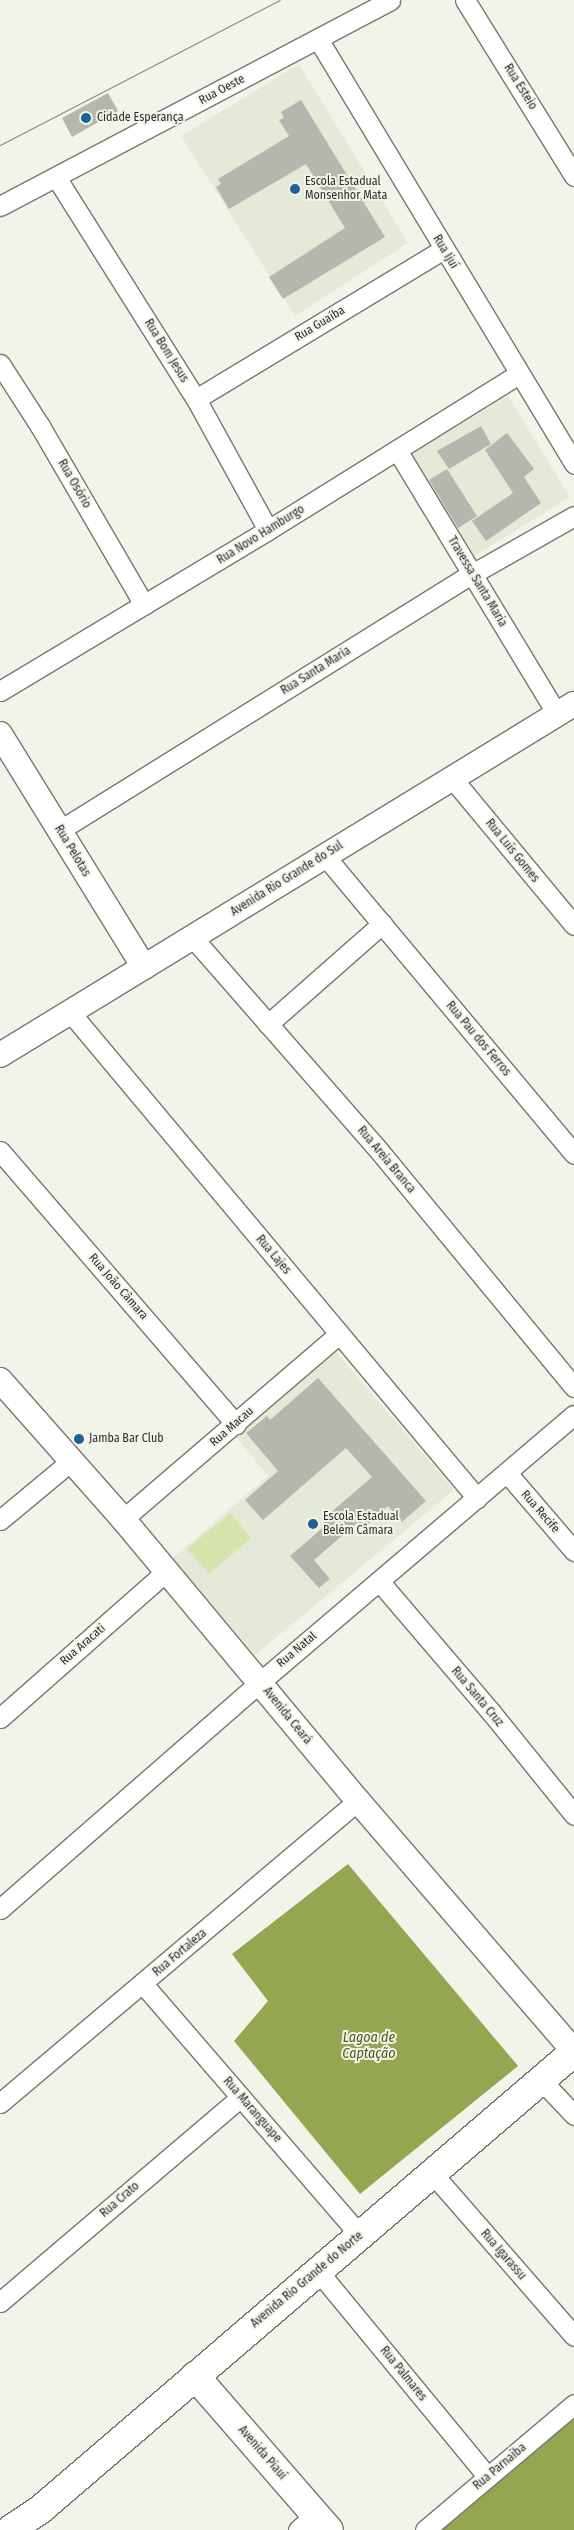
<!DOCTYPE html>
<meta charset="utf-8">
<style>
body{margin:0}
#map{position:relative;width:574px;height:2530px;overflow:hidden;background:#f2f4ea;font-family:"Fira Sans Condensed",sans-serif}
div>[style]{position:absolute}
.built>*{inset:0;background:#e4e9d8}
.green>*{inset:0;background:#d6e3ac}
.water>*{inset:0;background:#95a651}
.building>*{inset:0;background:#b4b7ad}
.roads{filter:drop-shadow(1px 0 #767970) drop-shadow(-1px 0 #767970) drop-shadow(0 1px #767970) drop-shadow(0 -1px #767970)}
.minor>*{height:19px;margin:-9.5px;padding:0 9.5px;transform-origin:9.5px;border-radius:9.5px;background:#fff}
.tertiary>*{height:24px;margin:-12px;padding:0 12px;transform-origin:12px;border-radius:12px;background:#fff}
.secondary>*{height:28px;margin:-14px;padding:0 14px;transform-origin:14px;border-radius:14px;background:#fff}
.tram>*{height:1px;margin:-0.5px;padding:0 0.5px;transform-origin:0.5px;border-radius:0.5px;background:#858781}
.dots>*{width:14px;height:14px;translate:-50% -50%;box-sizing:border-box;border:2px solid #f2f4ea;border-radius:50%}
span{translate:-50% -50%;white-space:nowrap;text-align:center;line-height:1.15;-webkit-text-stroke:4px #f2f4ea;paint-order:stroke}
.street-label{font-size:12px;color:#2e2f2c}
.poi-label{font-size:12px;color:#2e2f2c}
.left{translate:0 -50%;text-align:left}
.water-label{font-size:14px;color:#4c5719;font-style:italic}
</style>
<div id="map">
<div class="built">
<i style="clip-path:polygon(299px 64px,408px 243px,295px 316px,181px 136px)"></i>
<i style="clip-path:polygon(508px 396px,570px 497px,471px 558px,408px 456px)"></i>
<i style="clip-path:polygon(331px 1346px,454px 1490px,255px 1655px,173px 1558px,268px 1476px,232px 1432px)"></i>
</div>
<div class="green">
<i style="clip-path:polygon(230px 1513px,251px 1538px,209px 1574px,187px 1549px)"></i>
</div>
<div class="water">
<i style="clip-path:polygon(348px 1864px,518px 2066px,360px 2194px,234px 2041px,268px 2001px,232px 1954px)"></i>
<i style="clip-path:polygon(574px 2416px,574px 2530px,439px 2530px)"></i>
</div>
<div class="building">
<i style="clip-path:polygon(108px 93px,118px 111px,72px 137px,62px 118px)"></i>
<i style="clip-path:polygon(301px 100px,385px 237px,283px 299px,269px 277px,345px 228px,306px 164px,229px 209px,216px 187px,221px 184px,218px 179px,289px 136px,279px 120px,284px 118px,281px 112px)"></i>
<i style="clip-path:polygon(481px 426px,491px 444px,449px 469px,437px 451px)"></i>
<i style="clip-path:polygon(507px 433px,534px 469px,524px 477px,541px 503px,486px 541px,472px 521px,513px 493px,485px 450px)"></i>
<i style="clip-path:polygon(447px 469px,477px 516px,458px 528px,429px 480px)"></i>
<i style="clip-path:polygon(318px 1378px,426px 1501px,402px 1522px,388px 1506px,364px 1528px,358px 1522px,314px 1560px,330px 1579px,319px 1588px,290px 1556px,326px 1525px,322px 1520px,372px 1477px,346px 1448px,263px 1520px,245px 1500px,278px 1471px,246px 1433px,267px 1416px,270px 1420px)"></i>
</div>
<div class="roads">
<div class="minor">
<i style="left:465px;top:0;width:207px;rotate:58.2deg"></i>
<i style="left:318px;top:39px;width:496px;rotate:58.9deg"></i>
<i style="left:56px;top:177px;width:262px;rotate:57.8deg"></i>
<i style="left:196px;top:399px;width:149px;rotate:61.2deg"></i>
<i style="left:0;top:206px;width:441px;rotate:-27.8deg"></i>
<i style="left:0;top:364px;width:74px;rotate:57.2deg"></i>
<i style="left:40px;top:426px;width:207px;rotate:59.8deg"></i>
<i style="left:196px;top:399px;width:290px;rotate:-31.2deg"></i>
<i style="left:397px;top:450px;width:309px;rotate:58.8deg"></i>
<i style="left:0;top:691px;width:313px;rotate:-31deg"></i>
<i style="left:268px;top:530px;width:296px;rotate:-31.9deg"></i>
<i style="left:451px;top:777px;width:192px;rotate:50.3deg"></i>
<i style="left:60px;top:830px;width:485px;rotate:-31.9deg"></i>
<i style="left:472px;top:574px;width:117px;rotate:-29.6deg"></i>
<i style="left:325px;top:856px;width:388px;rotate:50.1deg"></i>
<i style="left:193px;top:938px;width:278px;rotate:48.8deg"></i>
<i style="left:376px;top:1147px;width:311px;rotate:50.5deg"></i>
<i style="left:70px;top:1012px;width:634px;rotate:50.06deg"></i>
<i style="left:268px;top:1024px;width:152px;rotate:-41.3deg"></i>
<i style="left:0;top:1151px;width:361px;rotate:49.2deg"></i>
<i style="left:507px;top:1473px;width:103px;rotate:49.3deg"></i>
<i style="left:123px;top:1519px;width:284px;rotate:-40.6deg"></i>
<i style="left:0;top:1520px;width:92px;rotate:-39.7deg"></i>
<i style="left:379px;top:1581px;width:172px;rotate:49.5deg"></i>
<i style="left:491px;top:1712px;width:132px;rotate:51.1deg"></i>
<i style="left:0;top:1718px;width:222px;rotate:-41.4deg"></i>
<i style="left:0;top:1909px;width:345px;rotate:-41.1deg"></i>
<i style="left:260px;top:1682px;width:412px;rotate:-40.4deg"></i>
<i style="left:143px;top:1984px;width:332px;rotate:49.2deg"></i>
<i style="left:541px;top:2080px;width:48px;rotate:46.7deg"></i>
<i style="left:0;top:2103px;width:468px;rotate:-40.2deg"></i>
<i style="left:432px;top:2173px;width:216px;rotate:48.9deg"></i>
<i style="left:318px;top:2271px;width:267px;rotate:50.5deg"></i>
<i style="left:0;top:2302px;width:316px;rotate:-40.4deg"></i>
<i style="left:298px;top:2530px;width:23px;rotate:-41deg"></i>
<i style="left:425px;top:2530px;width:195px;rotate:-40.2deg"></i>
</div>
<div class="tertiary">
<i style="left:0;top:734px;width:274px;rotate:58.3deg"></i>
<i style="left:0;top:1055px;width:673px;rotate:-31.45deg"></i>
<i style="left:0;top:1380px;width:186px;rotate:48.5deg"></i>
<i style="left:123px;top:1519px;width:367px;rotate:50.2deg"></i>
<i style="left:358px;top:1801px;width:330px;rotate:49.2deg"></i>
</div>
<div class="secondary">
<i style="left:195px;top:2376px;width:204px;rotate:49deg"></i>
<i style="left:10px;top:2530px;width:37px;rotate:-34deg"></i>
<i style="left:41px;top:2509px;width:702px;rotate:-40.61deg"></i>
</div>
</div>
<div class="tram">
<i style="left:0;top:145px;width:315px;rotate:-27.4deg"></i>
</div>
<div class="dots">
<i style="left:86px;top:118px;background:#206096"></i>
<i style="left:295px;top:189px;background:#206096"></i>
<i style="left:79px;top:1439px;background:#206096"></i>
<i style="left:313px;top:1524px;background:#206096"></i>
</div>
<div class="street-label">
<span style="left:520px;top:87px;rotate:58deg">Rua Esteio</span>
<span style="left:222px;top:90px;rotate:-28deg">Rua Oeste</span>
<span style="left:445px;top:252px;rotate:59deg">Rua Ijuí</span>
<span style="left:320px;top:324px;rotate:-31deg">Rua Guaíba</span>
<span style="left:166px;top:351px;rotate:58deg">Rua Bom Jesus</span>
<span style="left:74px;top:484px;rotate:60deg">Rua Osório</span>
<span style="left:261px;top:535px;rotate:-32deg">Rua Novo Hamburgo</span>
<span style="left:477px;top:582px;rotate:59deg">Travessa Santa Maria</span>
<span style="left:316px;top:671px;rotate:-32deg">Rua Santa Maria</span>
<span style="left:72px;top:851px;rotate:59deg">Rua Pelotas</span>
<span style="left:512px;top:851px;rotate:51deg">Rua Luís Gomes</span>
<span style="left:287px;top:879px;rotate:-32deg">Avenida Rio Grande do Sul</span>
<span style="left:478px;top:1039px;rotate:50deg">Rua Pau dos Ferros</span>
<span style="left:386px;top:1160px;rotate:50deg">Rua Areia Branca</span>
<span style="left:273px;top:1255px;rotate:50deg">Rua Lajes</span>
<span style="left:118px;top:1287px;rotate:49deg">Rua João Câmara</span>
<span style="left:232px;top:1427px;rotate:-41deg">Rua Macau</span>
<span style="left:540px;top:1512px;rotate:49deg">Rua Recife</span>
<span style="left:83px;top:1645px;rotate:-41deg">Rua Aracati</span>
<span style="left:297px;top:1650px;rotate:-40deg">Rua Natal</span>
<span style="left:477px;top:1697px;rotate:50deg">Rua Santa Cruz</span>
<span style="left:287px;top:1716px;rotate:51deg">Avenida Ceará</span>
<span style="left:180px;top:1953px;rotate:-40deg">Rua Fortaleza</span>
<span style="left:252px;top:2110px;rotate:49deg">Rua Maranguape</span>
<span style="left:120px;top:2200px;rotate:-41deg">Rua Crato</span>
<span style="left:503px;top:2255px;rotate:49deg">Rua Igarassu</span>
<span style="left:307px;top:2280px;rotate:-40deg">Avenida Rio Grande do Norte</span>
<span style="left:403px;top:2374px;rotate:51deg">Rua Palmares</span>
<span style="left:262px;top:2453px;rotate:49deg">Avenida Piauí</span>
<span style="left:500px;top:2467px;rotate:-40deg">Rua Parnaíba</span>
</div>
<div class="poi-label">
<span class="left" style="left:97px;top:118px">Cidade Esperança</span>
<span class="left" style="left:305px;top:189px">Escola Estadual<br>Monsenhor Mata</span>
<span class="left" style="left:89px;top:1439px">Jamba Bar Club</span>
<span class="left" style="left:323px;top:1524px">Escola Estadual<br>Belém Câmara</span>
</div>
<div class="water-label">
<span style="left:369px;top:2046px">Lagoa de<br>Captação</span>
</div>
</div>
